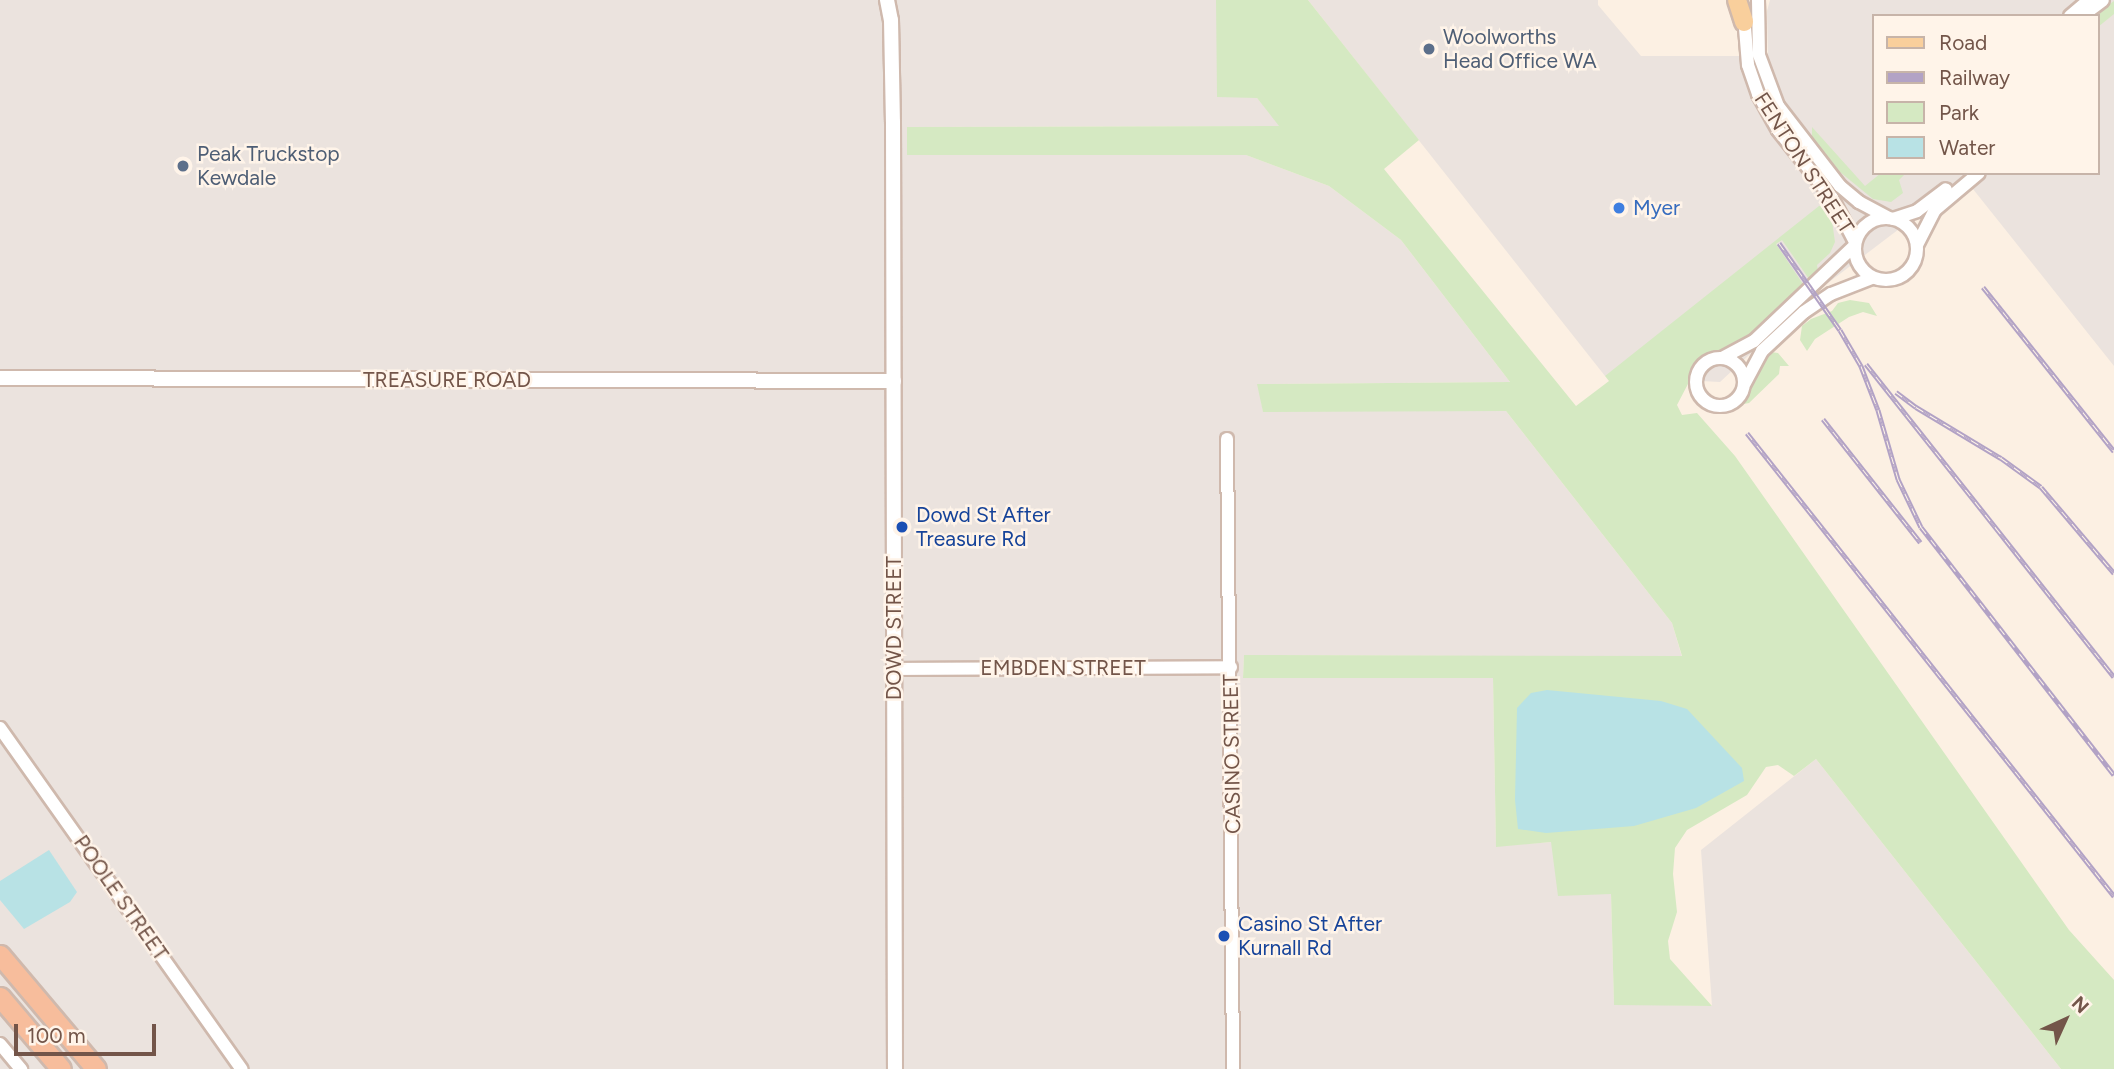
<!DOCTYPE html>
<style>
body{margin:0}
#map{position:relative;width:2114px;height:1069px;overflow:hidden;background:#fcf0e3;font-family:Figtree,sans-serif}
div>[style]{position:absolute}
.industrial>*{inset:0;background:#ebe3de}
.green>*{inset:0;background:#d5e9c2}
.water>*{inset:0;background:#b8e2e5}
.roads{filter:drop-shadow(2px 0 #cfb9ad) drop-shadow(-2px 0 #cfb9ad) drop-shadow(0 2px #cfb9ad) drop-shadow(0 -2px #cfb9ad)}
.minor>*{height:12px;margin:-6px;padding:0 6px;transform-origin:6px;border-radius:6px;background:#fff}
.minor>.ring{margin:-6px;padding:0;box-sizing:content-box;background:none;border:12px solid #fff;border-radius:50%}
.tertiary>*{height:14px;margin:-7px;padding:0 7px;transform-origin:7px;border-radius:7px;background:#fff}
.primary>*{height:18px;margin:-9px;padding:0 9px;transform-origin:9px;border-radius:9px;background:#f9cf9c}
.trunk>*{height:19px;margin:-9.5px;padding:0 9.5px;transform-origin:9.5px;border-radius:9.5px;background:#f7bd9c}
.rail>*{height:5px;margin-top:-2.5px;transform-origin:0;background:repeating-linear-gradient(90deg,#fff4e9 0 8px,#b2a2c5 0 16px);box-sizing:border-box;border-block:2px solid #b2a2c5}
.dots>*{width:19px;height:19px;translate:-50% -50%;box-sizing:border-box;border:4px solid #fff4e9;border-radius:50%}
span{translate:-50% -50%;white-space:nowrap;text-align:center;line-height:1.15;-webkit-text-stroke:5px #fff4e9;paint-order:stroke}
.service-label{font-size:21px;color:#4e5e75}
.left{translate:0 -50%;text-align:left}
.street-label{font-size:21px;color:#735549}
.shop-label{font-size:21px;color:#366cbe}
.transit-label{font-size:21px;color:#164399}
.legend{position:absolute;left:1872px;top:14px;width:228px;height:161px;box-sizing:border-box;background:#fff4e9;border:2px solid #c7b4a9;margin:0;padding:9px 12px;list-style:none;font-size:21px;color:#735549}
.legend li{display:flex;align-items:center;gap:14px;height:35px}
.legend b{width:35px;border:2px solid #c7b4a9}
.north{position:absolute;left:2030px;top:985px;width:70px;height:70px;-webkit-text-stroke:5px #fff4e9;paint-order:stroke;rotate:45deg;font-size:19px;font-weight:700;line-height:28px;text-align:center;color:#735549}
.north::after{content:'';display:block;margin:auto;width:24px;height:32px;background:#735549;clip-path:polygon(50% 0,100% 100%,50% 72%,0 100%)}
.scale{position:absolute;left:14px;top:1024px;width:142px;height:32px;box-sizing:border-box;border:4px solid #735549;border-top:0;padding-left:9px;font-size:21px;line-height:24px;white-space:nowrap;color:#735549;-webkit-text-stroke:5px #fff4e9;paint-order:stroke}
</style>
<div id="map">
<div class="industrial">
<i style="clip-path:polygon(0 0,1216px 0,1257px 98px,1280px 126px,907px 127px,907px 155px,1246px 155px,1329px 186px,1401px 240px,1510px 382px,1258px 384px,1263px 411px,1506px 411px,1672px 623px,1682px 657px,1244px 655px,1243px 678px,1493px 678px,1496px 846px,1552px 842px,1611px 893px,1614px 1004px,1712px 1006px,1701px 850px,1816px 759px,2061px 1069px,0 1069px)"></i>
<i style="clip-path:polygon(evenodd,1308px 0,1598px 0,1598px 5px,1641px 56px,1768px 56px,1767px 11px,1770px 0,2114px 0,2114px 366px,1965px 179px,1820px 289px,1720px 382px,1605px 376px,1308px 0,1874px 16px,2098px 16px,2098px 173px,1874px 173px,1874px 16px)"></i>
</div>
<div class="green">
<i style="clip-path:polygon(1216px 0,1308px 0,1419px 140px,1384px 169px,1576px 406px,1609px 381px,1605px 376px,1819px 206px,1829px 206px,1835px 216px,1832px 221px,1835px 242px,1830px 253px,1817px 265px,1818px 271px,1809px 279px,1782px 240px,1776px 244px,1803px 284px,1755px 335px,1726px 350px,1701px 359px,1677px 405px,1682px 415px,1697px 413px,1735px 456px,2069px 930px,2114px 980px,2114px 1069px,2061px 1069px,1816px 759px,1794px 776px,1778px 765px,1766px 767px,1747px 795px,1687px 830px,1675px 848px,1673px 874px,1677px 912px,1668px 941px,1670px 959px,1712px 1006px,1614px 1005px,1611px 894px,1558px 896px,1551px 842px,1496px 847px,1493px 678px,1243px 678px,1244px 655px,1682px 656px,1672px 623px,1506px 411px,1263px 412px,1257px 384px,1510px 382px,1401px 240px,1329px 186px,1246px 155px,907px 155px,907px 127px,1279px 126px,1257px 98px,1217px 97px)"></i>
<i style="clip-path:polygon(2114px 1px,2114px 14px,2098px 27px,2098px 16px,2092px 16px)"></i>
<i style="clip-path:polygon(1812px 127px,1865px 186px,1881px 173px,1906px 173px,1899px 180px,1903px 193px,1891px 202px,1873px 199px,1840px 172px,1812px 137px)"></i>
<i style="clip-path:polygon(1850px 300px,1869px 303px,1877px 316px,1863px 312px,1849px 317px,1815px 339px,1807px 351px,1800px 340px,1802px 326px,1811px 319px,1832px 311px,1838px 303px)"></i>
<i style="clip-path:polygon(1771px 352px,1778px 353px,1789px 366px,1780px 366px,1779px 374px,1749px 403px,1744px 404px,1743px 396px,1764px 356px)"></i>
</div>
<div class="water">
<i style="clip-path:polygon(1547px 690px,1661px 701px,1687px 709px,1742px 768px,1744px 781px,1696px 808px,1634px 826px,1546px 833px,1518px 829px,1515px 800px,1517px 708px,1531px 693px)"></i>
<i style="clip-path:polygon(49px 850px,77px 892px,70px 902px,24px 929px,0 900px,0 881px)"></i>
</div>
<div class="roads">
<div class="minor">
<i style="left:1758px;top:0;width:55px;rotate:89deg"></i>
<i style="left:1759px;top:55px;width:54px;rotate:69.6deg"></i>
<i style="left:1778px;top:106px;width:101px;rotate:52.2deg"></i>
<i style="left:1840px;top:186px;width:25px;rotate:40deg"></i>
<i style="left:1859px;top:202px;width:34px;rotate:28deg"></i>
<i style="left:1744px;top:16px;width:49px;rotate:85.3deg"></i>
<i style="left:1748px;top:65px;width:31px;rotate:71deg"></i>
<i style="left:1758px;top:94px;width:41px;rotate:60.9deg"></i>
<i style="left:1778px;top:130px;width:87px;rotate:51.5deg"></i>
<i style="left:1832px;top:198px;width:50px;rotate:62.4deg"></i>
<i style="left:2070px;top:16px;width:25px;rotate:-40deg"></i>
<i style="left:2082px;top:16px;width:26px;rotate:-37deg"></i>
<i class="ring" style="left:1855px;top:218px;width:50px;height:50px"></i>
<i style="left:1893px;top:219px;width:25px;rotate:-18deg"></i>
<i style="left:1917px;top:211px;width:36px;rotate:-37deg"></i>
<i style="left:1917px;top:245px;width:39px;rotate:-63deg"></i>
<i style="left:1935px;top:210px;width:57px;rotate:-40.1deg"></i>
<i class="ring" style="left:1696px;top:358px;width:36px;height:36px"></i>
<i style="left:1722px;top:358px;width:36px;rotate:-28deg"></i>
<i style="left:1754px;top:341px;width:138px;rotate:-43.5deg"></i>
<i style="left:1745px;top:383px;width:36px;rotate:-62deg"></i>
<i style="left:1762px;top:351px;width:57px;rotate:-42.9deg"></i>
<i style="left:1804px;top:312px;width:32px;rotate:-34deg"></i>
<i style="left:1831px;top:294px;width:44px;rotate:-21.3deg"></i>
<i style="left:1227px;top:439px;width:630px;rotate:89.45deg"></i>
<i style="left:894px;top:669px;width:337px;rotate:-0.3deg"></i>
<i style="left:0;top:728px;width:418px;rotate:54.7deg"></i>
<i style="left:0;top:1044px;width:33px;rotate:50deg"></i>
</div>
<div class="tertiary">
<i style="left:887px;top:0;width:20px;rotate:79deg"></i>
<i style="left:891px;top:20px;width:102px;rotate:88.9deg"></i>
<i style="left:893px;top:122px;width:947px;rotate:89.88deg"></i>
<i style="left:0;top:378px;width:894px;rotate:0.19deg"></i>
</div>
<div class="primary">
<i style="left:1737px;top:0;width:23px;rotate:72deg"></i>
</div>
<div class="trunk">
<i style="left:0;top:955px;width:149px;rotate:49.9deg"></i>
<i style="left:0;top:997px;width:94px;rotate:49.7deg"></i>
</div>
</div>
<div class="rail">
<i style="left:1779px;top:243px;width:106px;rotate:55deg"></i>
<i style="left:1840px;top:330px;width:42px;rotate:59.7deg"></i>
<i style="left:1861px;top:366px;width:47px;rotate:68.9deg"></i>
<i style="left:1878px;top:410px;width:72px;rotate:73.8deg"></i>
<i style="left:1898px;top:479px;width:53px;rotate:64.4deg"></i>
<i style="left:1921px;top:527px;width:314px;rotate:52.1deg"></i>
<i style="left:1983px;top:287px;width:210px;rotate:51.4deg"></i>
<i style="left:1866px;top:364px;width:399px;rotate:51.6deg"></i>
<i style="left:1896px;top:392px;width:25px;rotate:37deg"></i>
<i style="left:1916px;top:407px;width:99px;rotate:31deg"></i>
<i style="left:2001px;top:458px;width:49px;rotate:35.9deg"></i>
<i style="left:2041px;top:487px;width:113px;rotate:49.7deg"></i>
<i style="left:1823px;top:419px;width:157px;rotate:51.7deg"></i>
<i style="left:1747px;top:433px;width:591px;rotate:51.6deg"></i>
</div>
<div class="dots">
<i style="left:1429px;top:49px;background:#5c6f8a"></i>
<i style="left:183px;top:166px;background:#5c6f8a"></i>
<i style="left:1619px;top:208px;background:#3f7fe0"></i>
<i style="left:902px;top:527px;background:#1a4fb4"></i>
<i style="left:1224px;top:936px;background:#1a4fb4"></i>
</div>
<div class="service-label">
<span class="left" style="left:1443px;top:49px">Woolworths<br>Head Office WA</span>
<span class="left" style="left:197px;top:166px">Peak Truckstop<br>Kewdale</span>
</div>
<div class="street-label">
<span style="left:1804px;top:163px;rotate:57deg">FENTON STREET</span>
<span style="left:447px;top:380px">TREASURE ROAD</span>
<span style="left:894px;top:628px;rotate:-90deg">DOWD STREET</span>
<span style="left:1063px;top:668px">EMBDEN STREET</span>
<span style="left:1232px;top:754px;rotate:-91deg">CASINO STREET</span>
<span style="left:121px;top:898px;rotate:55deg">POOLE STREET</span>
</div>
<div class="shop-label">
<span class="left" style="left:1633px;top:208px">Myer</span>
</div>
<div class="transit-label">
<span class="left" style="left:916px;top:527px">Dowd St After<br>Treasure Rd</span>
<span class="left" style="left:1238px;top:936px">Casino St After<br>Kurnall Rd</span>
</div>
<ul class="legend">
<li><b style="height:9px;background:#f9cf9c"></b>Road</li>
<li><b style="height:9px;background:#b2a2c5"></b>Railway</li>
<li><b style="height:19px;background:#d5e9c2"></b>Park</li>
<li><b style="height:19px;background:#b8e2e5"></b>Water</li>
</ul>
<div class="north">N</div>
<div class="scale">100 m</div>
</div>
